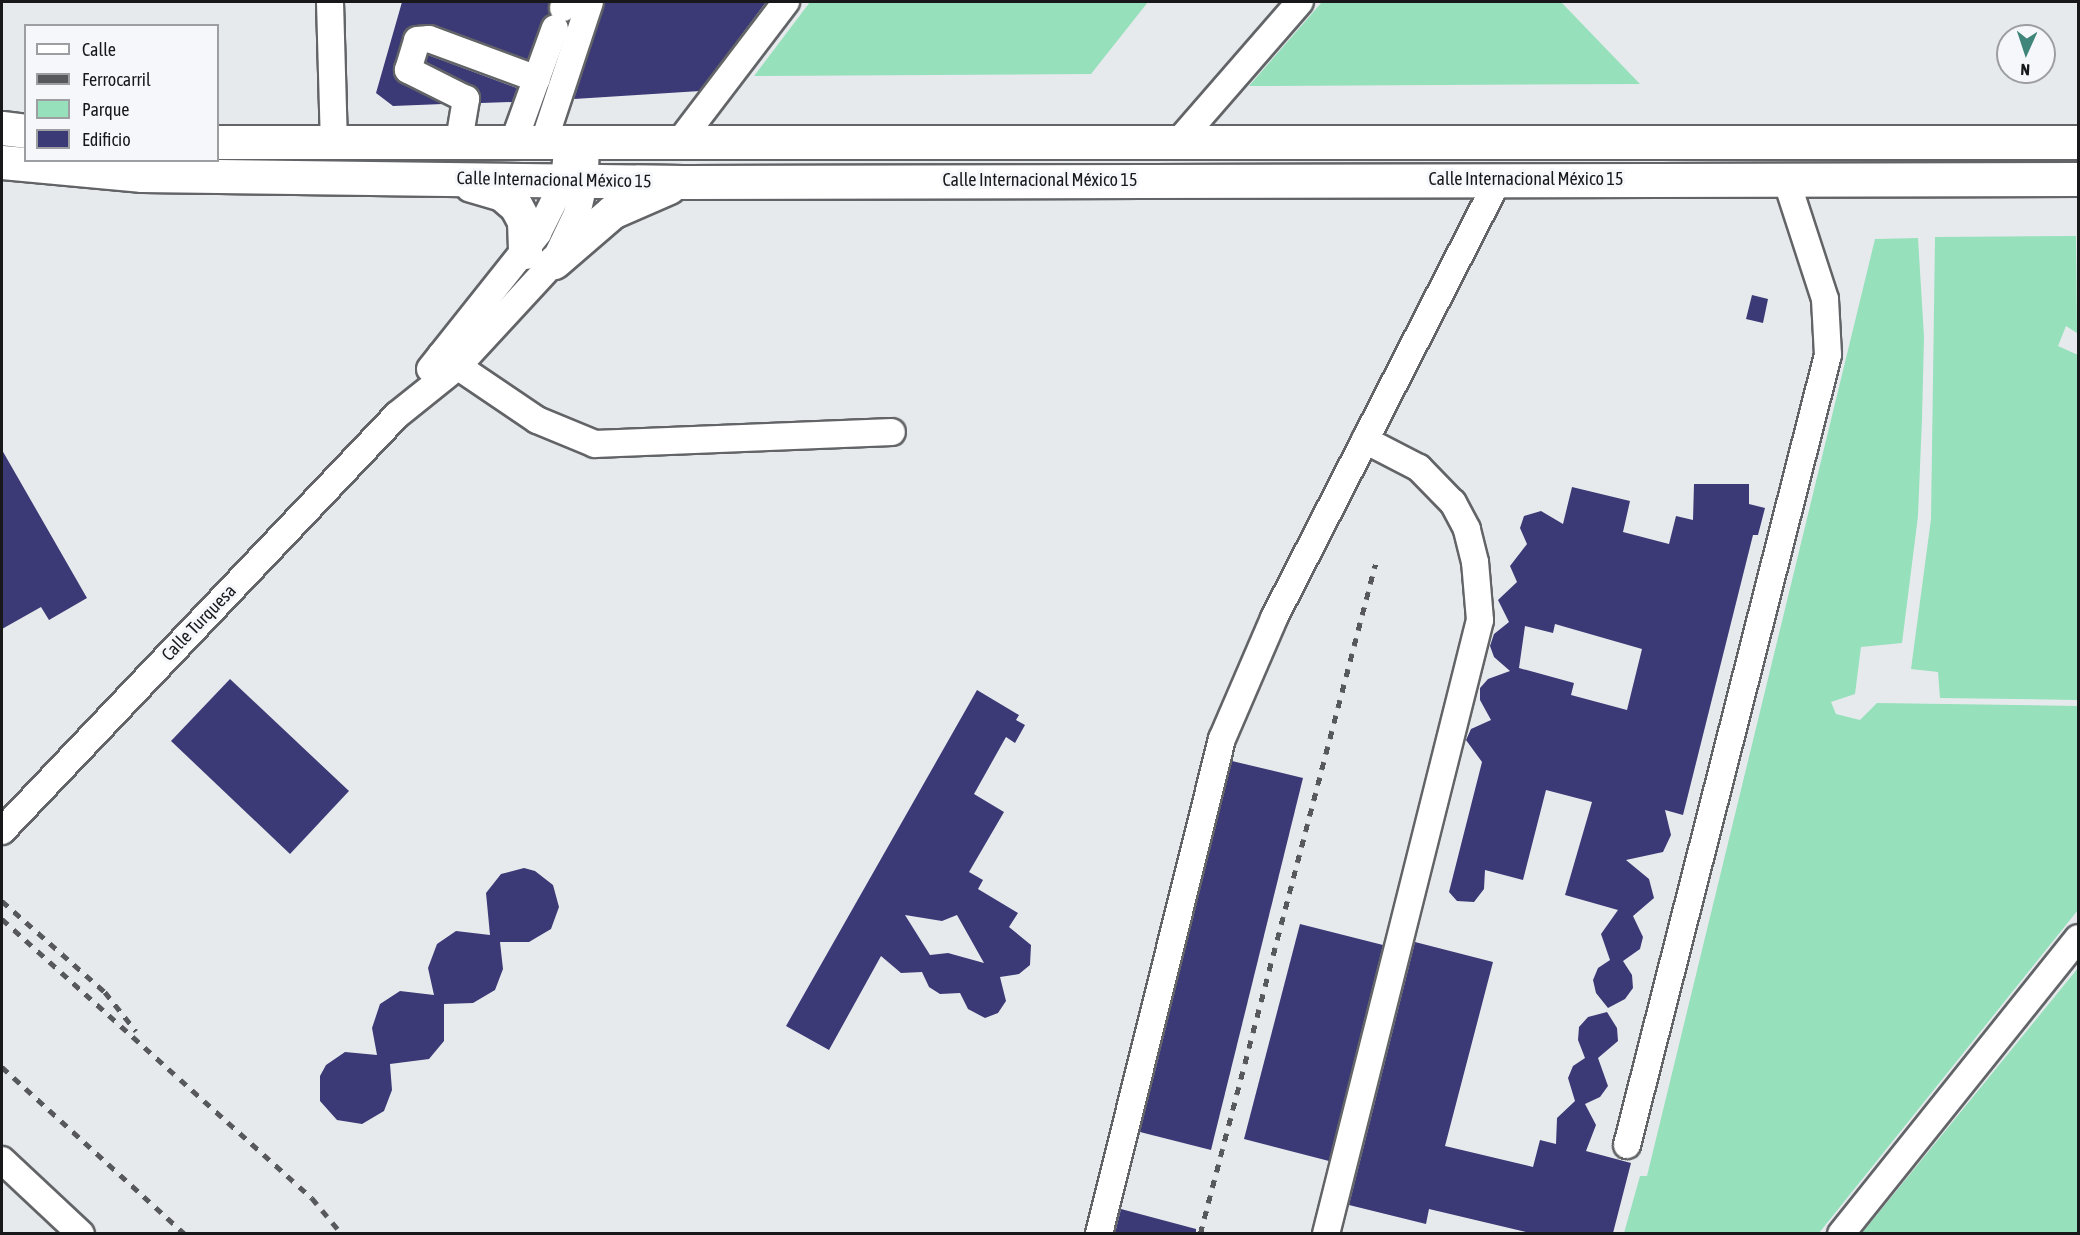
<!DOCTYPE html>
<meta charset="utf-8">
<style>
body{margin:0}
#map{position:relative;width:2080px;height:1235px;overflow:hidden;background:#e7eaed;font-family:"Asap Condensed",sans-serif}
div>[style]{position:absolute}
.green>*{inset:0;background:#97e0bc}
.building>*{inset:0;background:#3b3a76}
.roads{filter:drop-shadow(2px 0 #626467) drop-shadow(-2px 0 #626467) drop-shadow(0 2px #626467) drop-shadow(0 -2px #626467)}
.minor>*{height:26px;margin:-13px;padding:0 13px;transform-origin:13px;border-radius:13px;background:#fff}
.major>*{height:33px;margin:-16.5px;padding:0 16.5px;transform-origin:16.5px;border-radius:16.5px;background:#fff}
.rail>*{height:4.5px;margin-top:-2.25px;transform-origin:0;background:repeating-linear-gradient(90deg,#57585b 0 8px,transparent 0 16px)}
span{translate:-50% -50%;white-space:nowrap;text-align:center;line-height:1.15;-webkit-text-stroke:6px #f5f7fb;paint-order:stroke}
.street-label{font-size:18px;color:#18181a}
.frame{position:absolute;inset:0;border:3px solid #18181a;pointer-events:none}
.legend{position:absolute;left:24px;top:24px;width:195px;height:138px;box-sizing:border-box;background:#f5f7fb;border:2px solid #9d9ea1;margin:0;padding:8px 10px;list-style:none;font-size:18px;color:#18181a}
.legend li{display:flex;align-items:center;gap:12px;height:30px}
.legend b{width:30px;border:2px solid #9d9ea1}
.north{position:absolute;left:1996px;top:24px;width:60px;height:60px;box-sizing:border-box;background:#f5f7fb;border:2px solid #9d9ea1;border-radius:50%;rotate:183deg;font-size:16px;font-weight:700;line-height:24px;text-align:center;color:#18181a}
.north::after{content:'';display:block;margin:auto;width:21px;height:27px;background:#40857a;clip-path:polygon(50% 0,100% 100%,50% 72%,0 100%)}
</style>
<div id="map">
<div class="green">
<i style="clip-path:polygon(810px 2px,1148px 2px,1091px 74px,754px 76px)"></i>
<i style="clip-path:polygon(1322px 2px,1561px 2px,1640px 84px,1249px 86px)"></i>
<i style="clip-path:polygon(2076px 236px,2077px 333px,2066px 326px,2058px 346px,2078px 355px,2078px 700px,1940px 698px,1938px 672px,1911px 669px,1931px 519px,1935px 237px)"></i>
<i style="clip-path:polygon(1918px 238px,1924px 337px,1922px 419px,1918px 516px,1902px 643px,1861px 647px,1855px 694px,1831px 702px,1836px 714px,1860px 720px,1877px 703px,2078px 706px,2078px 910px,1819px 1233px,1624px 1233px,1640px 1176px,1647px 1176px,1875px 239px)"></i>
<i style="clip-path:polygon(2078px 968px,2078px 1233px,1862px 1233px)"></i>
</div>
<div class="building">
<i style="clip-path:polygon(402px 2px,550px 2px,550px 14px,541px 23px,528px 60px,434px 25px,408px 28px,394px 66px,396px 79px,443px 104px,393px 106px,376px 93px)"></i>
<i style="clip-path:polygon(605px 2px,766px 2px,700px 91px,574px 99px)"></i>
<i style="clip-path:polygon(428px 55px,517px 88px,512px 102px,481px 103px,473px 86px,426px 62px)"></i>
<i style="clip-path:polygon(1752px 295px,1768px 299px,1763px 323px,1746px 319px)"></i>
<i style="clip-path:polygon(2px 450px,87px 598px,49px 620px,41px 607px,2px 629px)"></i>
<i style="clip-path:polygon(evenodd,1694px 484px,1749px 484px,1749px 504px,1765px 508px,1758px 535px,1753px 535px,1683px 815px,1665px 810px,1671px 835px,1663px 852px,1626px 860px,1649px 879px,1654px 898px,1633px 916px,1643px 937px,1640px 949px,1623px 961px,1632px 975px,1633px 988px,1625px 999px,1608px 1008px,1596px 993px,1593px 980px,1598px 968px,1610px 960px,1601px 934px,1618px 910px,1565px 895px,1592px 802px,1546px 790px,1523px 880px,1485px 870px,1484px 889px,1474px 902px,1457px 901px,1449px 892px,1482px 762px,1466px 740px,1471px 729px,1491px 720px,1480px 700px,1480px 688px,1488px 679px,1510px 671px,1494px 657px,1490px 646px,1494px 634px,1509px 622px,1498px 600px,1517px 582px,1510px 566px,1527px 544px,1520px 528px,1524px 516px,1541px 511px,1563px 524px,1572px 487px,1630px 501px,1623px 532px,1669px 544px,1676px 516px,1693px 520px,1694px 484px,1555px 624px,1642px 649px,1627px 710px,1571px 695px,1574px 683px,1519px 668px,1525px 626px,1553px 633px,1555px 624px)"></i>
<i style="clip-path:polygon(230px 679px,349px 791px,290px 854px,171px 741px)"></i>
<i style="clip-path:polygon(evenodd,977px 690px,1019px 715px,1016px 720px,1025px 725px,1015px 743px,1006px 737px,974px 794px,1004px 812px,969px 872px,983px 880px,978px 889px,1018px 913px,1009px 927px,1031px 945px,1030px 965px,1019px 974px,1000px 977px,1006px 1001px,998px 1013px,985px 1018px,968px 1009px,960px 993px,940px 994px,929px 987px,922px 972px,901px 973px,881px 956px,829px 1050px,786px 1026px,977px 690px,905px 915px,942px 921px,957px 915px,984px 963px,948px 953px,930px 955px,905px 915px)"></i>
<i style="clip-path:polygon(1232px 761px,1303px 778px,1211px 1150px,1140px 1132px)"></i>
<i style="clip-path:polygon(524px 868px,535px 871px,553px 885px,559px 907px,551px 929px,529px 942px,500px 942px,503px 969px,495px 990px,473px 1003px,444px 1004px,444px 1041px,429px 1059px,390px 1064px,392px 1090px,384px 1111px,362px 1124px,337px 1120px,320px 1101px,320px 1076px,326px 1065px,345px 1052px,377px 1055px,372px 1028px,380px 1004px,400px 991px,434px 995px,428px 968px,437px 944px,456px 931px,490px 935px,486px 893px,501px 874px)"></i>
<i style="clip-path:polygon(1300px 924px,1383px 945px,1329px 1161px,1244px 1139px)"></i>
<i style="clip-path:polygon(1415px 942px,1493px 962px,1445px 1146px,1533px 1167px,1540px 1140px,1556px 1144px,1557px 1118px,1575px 1101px,1568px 1078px,1573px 1066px,1585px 1058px,1578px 1040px,1579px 1027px,1588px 1017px,1607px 1012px,1617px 1028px,1618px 1041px,1598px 1058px,1608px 1086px,1600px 1097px,1585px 1104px,1596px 1125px,1586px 1151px,1631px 1163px,1613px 1233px,1530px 1233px,1429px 1209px,1426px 1224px,1349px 1205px)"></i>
<i style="clip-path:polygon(1121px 1209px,1196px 1229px,1196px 1233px,1115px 1233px)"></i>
</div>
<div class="roads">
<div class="minor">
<i style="left:330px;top:2px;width:141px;rotate:88.4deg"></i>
<i style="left:563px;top:8px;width:7px;rotate:-63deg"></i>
<i style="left:459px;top:141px;width:43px;rotate:-80.5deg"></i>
<i style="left:466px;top:99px;width:65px;rotate:-153.4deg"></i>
<i style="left:408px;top:70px;width:31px;rotate:-73deg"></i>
<i style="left:417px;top:40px;width:12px;rotate:-5deg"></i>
<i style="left:429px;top:39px;width:115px;rotate:20.3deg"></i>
<i style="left:514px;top:141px;width:120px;rotate:-70.1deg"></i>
<i style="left:544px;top:141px;width:146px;rotate:-71.7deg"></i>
<i style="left:680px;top:141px;width:175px;rotate:-52.7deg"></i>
<i style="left:1179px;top:141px;width:184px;rotate:-49deg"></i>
<i style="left:441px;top:355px;width:116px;rotate:34.1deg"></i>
<i style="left:537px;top:420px;width:63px;rotate:22.5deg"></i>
<i style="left:595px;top:444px;width:297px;rotate:-2.3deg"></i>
<i style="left:430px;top:369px;width:174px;rotate:-51.5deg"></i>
<i style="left:538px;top:233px;width:58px;rotate:-63.4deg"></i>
<i style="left:564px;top:181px;width:40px;rotate:-84.3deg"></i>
<i style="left:2px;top:831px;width:574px;rotate:-46.48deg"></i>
<i style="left:397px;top:415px;width:77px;rotate:-38.7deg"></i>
<i style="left:457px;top:367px;width:143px;rotate:-47.3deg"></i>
<i style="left:554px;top:262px;width:53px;rotate:-64.4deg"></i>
<i style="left:577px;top:214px;width:35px;rotate:-77deg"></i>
<i style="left:585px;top:180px;width:39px;rotate:-89deg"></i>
<i style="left:1627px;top:1145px;width:815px;rotate:-75.73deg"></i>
<i style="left:1828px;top:355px;width:56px;rotate:-93.1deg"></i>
<i style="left:1825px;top:299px;width:126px;rotate:-108deg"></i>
<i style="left:2px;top:1160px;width:108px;rotate:43.1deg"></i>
<i style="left:1099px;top:1234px;width:510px;rotate:-76.05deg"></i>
<i style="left:1222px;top:739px;width:132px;rotate:-66.7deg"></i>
<i style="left:1274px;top:618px;width:493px;rotate:-62.9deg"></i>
<i style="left:1326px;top:1234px;width:633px;rotate:-75.92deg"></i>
<i style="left:1480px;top:620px;width:58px;rotate:-94.9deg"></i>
<i style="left:1475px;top:562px;width:34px;rotate:-104deg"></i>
<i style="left:1467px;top:529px;width:30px;rotate:-118deg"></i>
<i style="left:1453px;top:503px;width:49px;rotate:-134.2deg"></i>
<i style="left:1419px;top:468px;width:61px;rotate:-152.6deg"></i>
<i style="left:1841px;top:1234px;width:379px;rotate:-51.3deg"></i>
</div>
<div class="major">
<i style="left:2px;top:128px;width:24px;rotate:7deg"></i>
<i style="left:218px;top:142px;width:1860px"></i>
<i style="left:2px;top:162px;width:141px;rotate:5.3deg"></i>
<i style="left:142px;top:175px;width:541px;rotate:0.74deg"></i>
<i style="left:683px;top:182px;width:1395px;rotate:-0.12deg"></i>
<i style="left:471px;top:185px;width:32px;rotate:16deg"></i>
<i style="left:502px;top:194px;width:18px;rotate:41deg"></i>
<i style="left:516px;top:206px;width:17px;rotate:62deg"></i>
<i style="left:524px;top:221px;width:31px;rotate:88deg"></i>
<i style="left:554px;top:262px;width:77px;rotate:-40.8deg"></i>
<i style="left:612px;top:212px;width:62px;rotate:-23.7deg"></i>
</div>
</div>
<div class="rail">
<i style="left:2px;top:901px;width:137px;rotate:41.5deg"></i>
<i style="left:105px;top:992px;width:50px;rotate:51.5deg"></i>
<i style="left:2px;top:919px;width:417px;rotate:42deg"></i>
<i style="left:312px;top:1198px;width:47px;rotate:50.2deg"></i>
<i style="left:2px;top:1067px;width:248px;rotate:42.4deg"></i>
<i style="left:1200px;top:1234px;width:692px;rotate:-75.34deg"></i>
</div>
<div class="street-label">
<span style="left:1526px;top:179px">Calle Internacional México 15</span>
<span style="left:554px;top:180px;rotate:1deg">Calle Internacional México 15</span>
<span style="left:1040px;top:180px">Calle Internacional México 15</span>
<span style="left:199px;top:623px;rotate:-46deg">Calle Turquesa</span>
</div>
<div class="frame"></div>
<ul class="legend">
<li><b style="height:8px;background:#fff"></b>Calle</li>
<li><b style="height:8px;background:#57585b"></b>Ferrocarril</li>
<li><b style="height:16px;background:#97e0bc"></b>Parque</li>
<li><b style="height:16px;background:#3b3a76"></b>Edificio</li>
</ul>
<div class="north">N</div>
</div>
